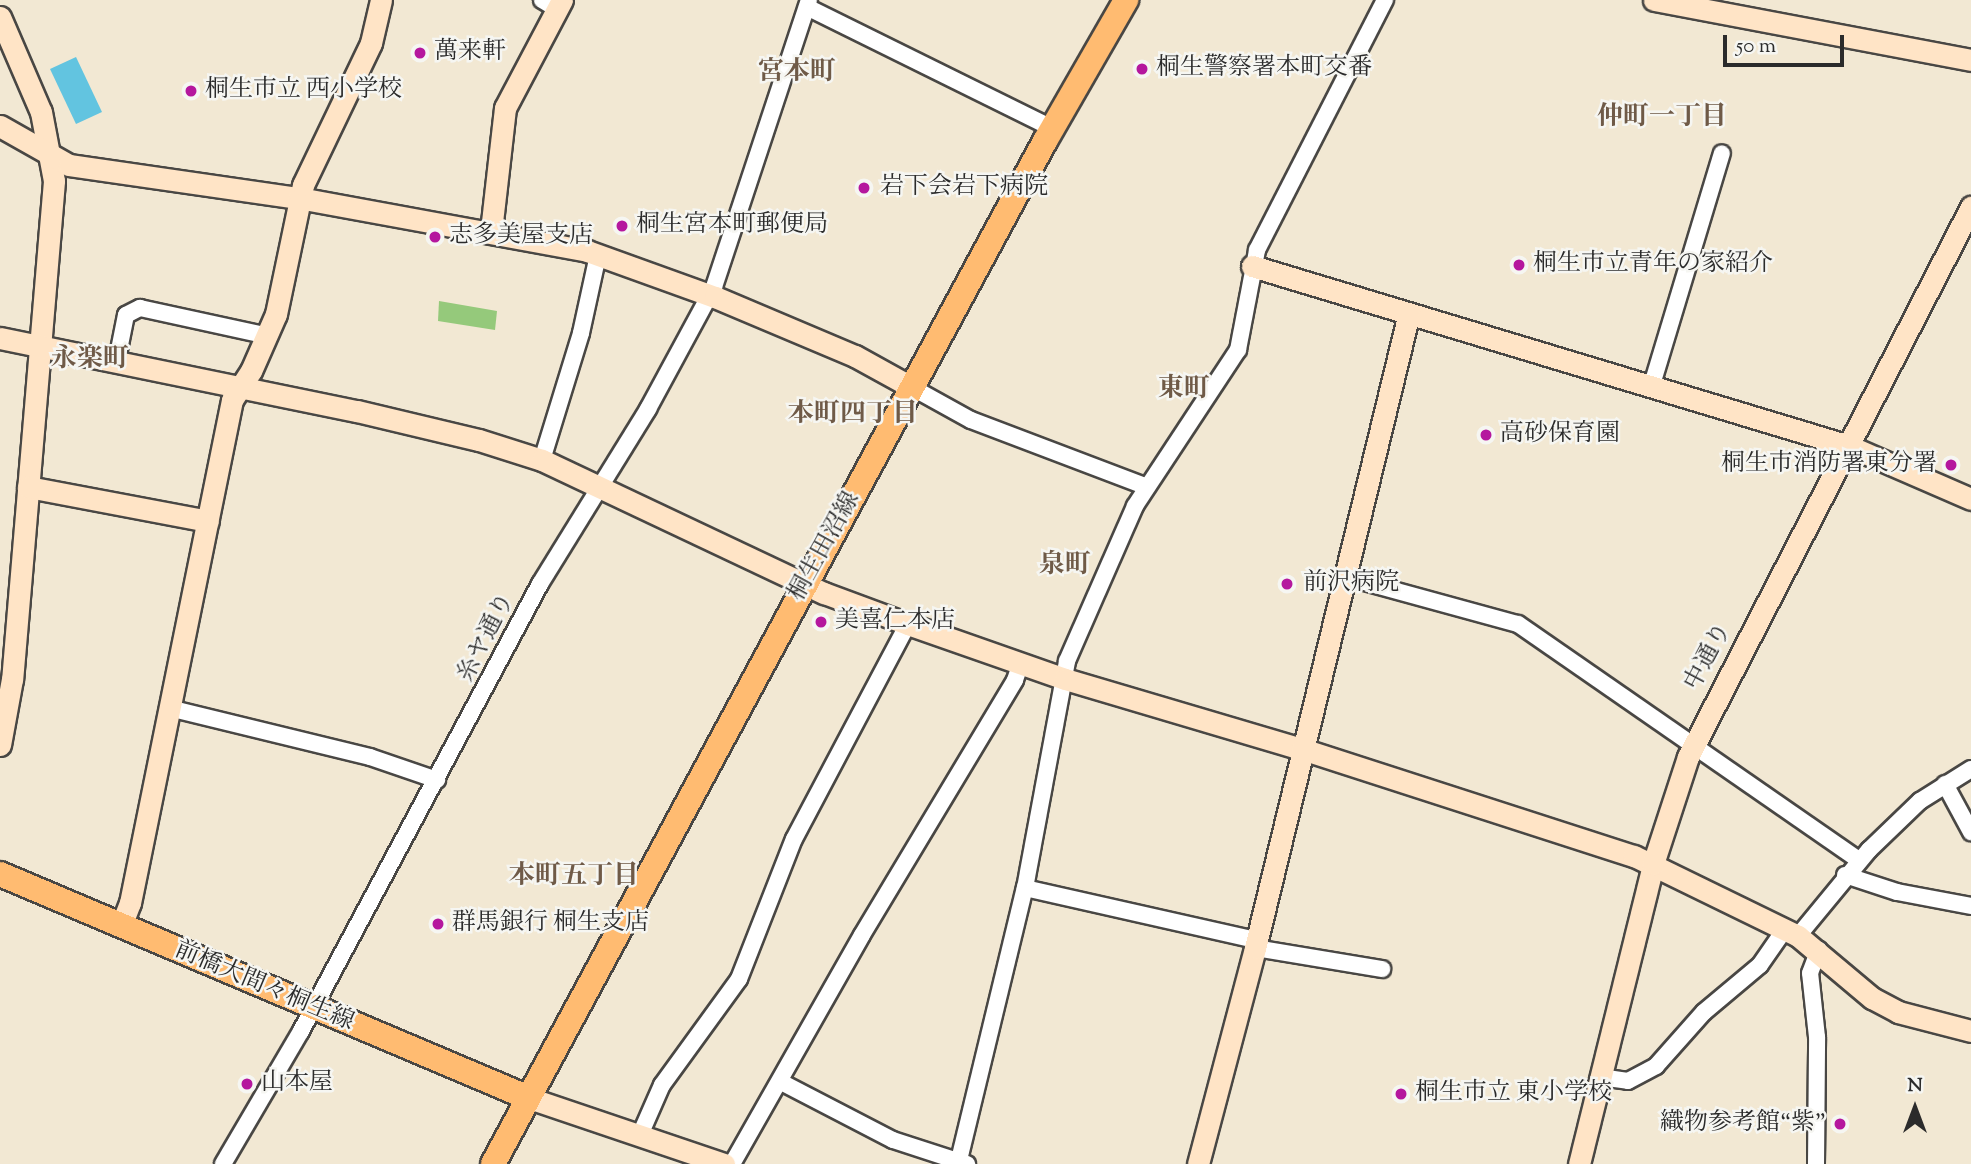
<!DOCTYPE html>
<meta charset="utf-8">
<style>
body{margin:0}
#map{position:relative;width:1971px;height:1164px;overflow:hidden;background:#f2e8d3;font-family:"Sorts Mill Goudy","Noto Serif JP",serif}
div>[style]{position:absolute}
.green>*{inset:0;background:#95c97b}
.water>*{inset:0;background:#62c4e0}
.roads{filter:drop-shadow(2px 0 #494744) drop-shadow(-2px 0 #494744) drop-shadow(0 2px #494744) drop-shadow(0 -2px #494744)}
.street>*{height:16px;margin:-8px;padding:0 8px;transform-origin:8px;border-radius:8px;background:#fff}
.secondary>*{height:21px;margin:-10.5px;padding:0 10.5px;transform-origin:10.5px;border-radius:10.5px;background:#ffe4c6}
.primary>*{height:24px;margin:-12px;padding:0 12px;transform-origin:12px;border-radius:12px;background:#ffbb71}
.dots>*{width:19px;height:19px;translate:-50% -50%;box-sizing:border-box;border:4px solid #f6f6f2;border-radius:50%}
span{translate:-50% -50%;white-space:nowrap;text-align:center;line-height:1.15;-webkit-text-stroke:5px #f6f6f2;paint-order:stroke}
.poi-label{font-size:24px;color:#2b2b2b}
.left{translate:0 -50%;text-align:left}
.right{translate:-100% -50%;text-align:right}
.street-label{font-size:24px;color:#2b2b2b}
.neighbourhood-label{font-size:26px;color:#6f5a47;font-weight:700}
.north{position:absolute;left:1880px;top:1073px;width:70px;height:70px;-webkit-text-stroke:5px #f6f6f2;paint-order:stroke;rotate:0deg;font-size:19px;font-weight:700;line-height:28px;text-align:center;color:#2b2b2b}
.north::after{content:'';display:block;margin:auto;width:24px;height:32px;background:#2b2b2b;clip-path:polygon(50% 0,100% 100%,50% 72%,0 100%)}
.scale{position:absolute;left:1723px;top:35px;width:121px;height:32px;box-sizing:border-box;border:4px solid #2b2b2b;border-top:0;padding-left:9px;font-size:21px;line-height:24px;white-space:nowrap;color:#2b2b2b;-webkit-text-stroke:5px #f6f6f2;paint-order:stroke}
</style>
<div id="map">
<div class="green">
<i style="clip-path:polygon(439px 301px,497px 311px,495px 330px,438px 321px)"></i>
</div>
<div class="water">
<i style="clip-path:polygon(76px 57px,102px 112px,76px 124px,50px 69px)"></i>
</div>
<div class="roads">
<div class="street">
<i style="left:542px;top:0;width:17px;rotate:31deg"></i>
<i style="left:807px;top:7px;width:273px;rotate:26.3deg"></i>
<i style="left:117px;top:360px;width:46px;rotate:-78.7deg"></i>
<i style="left:126px;top:315px;width:16px;rotate:-27deg"></i>
<i style="left:140px;top:308px;width:131px;rotate:12.3deg"></i>
<i style="left:913px;top:388px;width:66px;rotate:28.9deg"></i>
<i style="left:971px;top:420px;width:188px;rotate:20.8deg"></i>
<i style="left:1651px;top:388px;width:245px;rotate:-73.2deg"></i>
<i style="left:542px;top:460px;width:133px;rotate:-72.9deg"></i>
<i style="left:581px;top:333px;width:80px;rotate:-77.7deg"></i>
<i style="left:1342px;top:576px;width:182px;rotate:15.3deg"></i>
<i style="left:1518px;top:624px;width:415px;rotate:34.7deg"></i>
<i style="left:169px;top:708px;width:207px;rotate:13.7deg"></i>
<i style="left:370px;top:757px;width:71px;rotate:18.9deg"></i>
<i style="left:1945px;top:784px;width:55px;rotate:61.6deg"></i>
<i style="left:1845px;top:875px;width:55px;rotate:18.1deg"></i>
<i style="left:1897px;top:892px;width:75px;rotate:10.7deg"></i>
<i style="left:1025px;top:888px;width:237px;rotate:12.7deg"></i>
<i style="left:1798px;top:936px;width:112px;rotate:-50.5deg"></i>
<i style="left:1869px;top:850px;width:71px;rotate:-43.9deg"></i>
<i style="left:1920px;top:801px;width:60px;rotate:-32.1deg"></i>
<i style="left:1255px;top:948px;width:129px;rotate:9.4deg"></i>
<i style="left:1600px;top:1077px;width:28px;rotate:8deg"></i>
<i style="left:1628px;top:1081px;width:32px;rotate:-28deg"></i>
<i style="left:1656px;top:1066px;width:72px;rotate:-48.4deg"></i>
<i style="left:1704px;top:1012px;width:73px;rotate:-40deg"></i>
<i style="left:1760px;top:965px;width:44px;rotate:-55.2deg"></i>
<i style="left:781px;top:1082px;width:126px;rotate:27.4deg"></i>
<i style="left:893px;top:1140px;width:78px;rotate:18deg"></i>
<i style="left:640px;top:1135px;width:55px;rotate:-66.3deg"></i>
<i style="left:662px;top:1085px;width:131px;rotate:-54deg"></i>
<i style="left:739px;top:979px;width:150px;rotate:-68.6deg"></i>
<i style="left:794px;top:839px;width:243px;rotate:-62.1deg"></i>
<i style="left:223px;top:1164px;width:154px;rotate:-59.6deg"></i>
<i style="left:301px;top:1031px;width:507px;rotate:-61.87deg"></i>
<i style="left:540px;top:584px;width:206px;rotate:-58.3deg"></i>
<i style="left:648px;top:409px;width:139px;rotate:-61.6deg"></i>
<i style="left:714px;top:287px;width:302px;rotate:-71.7deg"></i>
<i style="left:732px;top:1164px;width:263px;rotate:-60.4deg"></i>
<i style="left:862px;top:935px;width:297px;rotate:-59deg"></i>
<i style="left:1015px;top:680px;width:18px;rotate:-71deg"></i>
<i style="left:958px;top:1164px;width:284px;rotate:-76.4deg"></i>
<i style="left:1025px;top:888px;width:231px;rotate:-79.5deg"></i>
<i style="left:1067px;top:661px;width:169px;rotate:-66.3deg"></i>
<i style="left:1135px;top:506px;width:187px;rotate:-56.6deg"></i>
<i style="left:1238px;top:350px;width:102px;rotate:-79.2deg"></i>
<i style="left:1257px;top:250px;width:281px;rotate:-62.9deg"></i>
<i style="left:1816px;top:1164px;width:127px;rotate:-89.5deg"></i>
<i style="left:1817px;top:1037px;width:64px;rotate:-96.2deg"></i>
<i style="left:1810px;top:973px;width:25px;rotate:-69deg"></i>
</div>
<div class="secondary">
<i style="left:1654px;top:0;width:323px;rotate:10.7deg"></i>
<i style="left:0;top:17px;width:103px;rotate:66.7deg"></i>
<i style="left:41px;top:112px;width:70px;rotate:79.3deg"></i>
<i style="left:54px;top:181px;width:500px;rotate:94.8deg"></i>
<i style="left:12px;top:679px;width:67px;rotate:100.3deg"></i>
<i style="left:0;top:126px;width:79px;rotate:29.5deg"></i>
<i style="left:69px;top:165px;width:232px;rotate:8.2deg"></i>
<i style="left:299px;top:198px;width:293px;rotate:10.4deg"></i>
<i style="left:587px;top:251px;width:136px;rotate:19.8deg"></i>
<i style="left:715px;top:297px;width:152px;rotate:22.9deg"></i>
<i style="left:855px;top:356px;width:66px;rotate:28.9deg"></i>
<i style="left:491px;top:231px;width:124px;rotate:-83.5deg"></i>
<i style="left:505px;top:108px;width:122px;rotate:-62.2deg"></i>
<i style="left:1252px;top:266px;width:624px;rotate:16.78deg"></i>
<i style="left:1849px;top:446px;width:133px;rotate:23.5deg"></i>
<i style="left:0;top:338px;width:364px;rotate:11.6deg"></i>
<i style="left:357px;top:411px;width:125px;rotate:13.4deg"></i>
<i style="left:479px;top:440px;width:66px;rotate:17.6deg"></i>
<i style="left:542px;top:460px;width:312px;rotate:25.3deg"></i>
<i style="left:824px;top:593px;width:90px;rotate:20.3deg"></i>
<i style="left:908px;top:624px;width:166px;rotate:19.3deg"></i>
<i style="left:1065px;top:679px;width:247px;rotate:16.5deg"></i>
<i style="left:1302px;top:749px;width:349px;rotate:17.9deg"></i>
<i style="left:1634px;top:856px;width:182px;rotate:26deg"></i>
<i style="left:1798px;top:936px;width:97px;rotate:40deg"></i>
<i style="left:1872px;top:998px;width:30px;rotate:28deg"></i>
<i style="left:1898px;top:1012px;width:75px;rotate:14.6deg"></i>
<i style="left:28px;top:487px;width:183px;rotate:10.7deg"></i>
<i style="left:121px;top:926px;width:25px;rotate:-69deg"></i>
<i style="left:130px;top:903px;width:513px;rotate:-78.54deg"></i>
<i style="left:232px;top:400px;width:35px;rotate:-57deg"></i>
<i style="left:251px;top:371px;width:62px;rotate:-66.3deg"></i>
<i style="left:276px;top:314px;width:132px;rotate:-78.2deg"></i>
<i style="left:303px;top:185px;width:157px;rotate:-64.4deg"></i>
<i style="left:371px;top:43px;width:44px;rotate:-76.9deg"></i>
<i style="left:529px;top:1098px;width:206px;rotate:18.7deg"></i>
<i style="left:1198px;top:1164px;width:223px;rotate:-75.2deg"></i>
<i style="left:1255px;top:948px;width:653px;rotate:-76.37deg"></i>
<i style="left:1579px;top:1164px;width:309px;rotate:-76.1deg"></i>
<i style="left:1653px;top:864px;width:113px;rotate:-71.9deg"></i>
<i style="left:1688px;top:757px;width:619px;rotate:-62.77deg"></i>
</div>
<div class="primary">
<i style="left:0;top:874px;width:574px;rotate:22.95deg"></i>
<i style="left:493px;top:1164px;width:1162px;rotate:-61.65deg"></i>
<i style="left:1045px;top:141px;width:163px;rotate:-60.1deg"></i>
</div>
</div>
<div class="dots">
<i style="left:420px;top:53px;background:#b5179e"></i>
<i style="left:1142px;top:69px;background:#b5179e"></i>
<i style="left:191px;top:91px;background:#b5179e"></i>
<i style="left:864px;top:188px;background:#b5179e"></i>
<i style="left:622px;top:226px;background:#b5179e"></i>
<i style="left:435px;top:237px;background:#b5179e"></i>
<i style="left:1519px;top:265px;background:#b5179e"></i>
<i style="left:1486px;top:435px;background:#b5179e"></i>
<i style="left:1951px;top:465px;background:#b5179e"></i>
<i style="left:1287px;top:584px;background:#b5179e"></i>
<i style="left:821px;top:622px;background:#b5179e"></i>
<i style="left:438px;top:924px;background:#b5179e"></i>
<i style="left:247px;top:1084px;background:#b5179e"></i>
<i style="left:1401px;top:1094px;background:#b5179e"></i>
<i style="left:1840px;top:1124px;background:#b5179e"></i>
</div>
<div class="poi-label">
<span class="left" style="left:434px;top:53px">萬来軒</span>
<span class="left" style="left:1156px;top:69px">桐生警察署本町交番</span>
<span class="left" style="left:205px;top:91px">桐生市立 西小学校</span>
<span class="left" style="left:880px;top:188px">岩下会岩下病院</span>
<span class="left" style="left:636px;top:226px">桐生宮本町郵便局</span>
<span class="left" style="left:449px;top:237px">志多美屋支店</span>
<span class="left" style="left:1533px;top:265px">桐生市立青年の家紹介</span>
<span class="left" style="left:1500px;top:435px">高砂保育園</span>
<span class="right" style="left:1937px;top:465px">桐生市消防署東分署</span>
<span class="left" style="left:1303px;top:584px">前沢病院</span>
<span class="left" style="left:835px;top:622px">美喜仁本店</span>
<span class="left" style="left:452px;top:924px">群馬銀行 桐生支店</span>
<span class="left" style="left:261px;top:1084px">山本屋</span>
<span class="left" style="left:1415px;top:1094px">桐生市立 東小学校</span>
<span class="right" style="left:1826px;top:1124px">織物参考館“紫”</span>
</div>
<div class="street-label">
<span style="left:825px;top:547px;rotate:-61deg">桐生田沼線</span>
<span style="left:487px;top:638px;rotate:-63deg">糸ヤ通り</span>
<span style="left:1709px;top:657px;rotate:-62deg">中通り</span>
<span style="left:264px;top:987px;rotate:23deg">前橋大間々桐生線</span>
</div>
<div class="neighbourhood-label">
<span style="left:797px;top:73px">宮本町</span>
<span style="left:1662px;top:118px">仲町一丁目</span>
<span style="left:90px;top:360px">永楽町</span>
<span style="left:1184px;top:390px">東町</span>
<span style="left:853px;top:415px">本町四丁目</span>
<span style="left:1065px;top:566px">泉町</span>
<span style="left:574px;top:877px">本町五丁目</span>
</div>
<div class="north">N</div>
<div class="scale">50 m</div>
</div>
